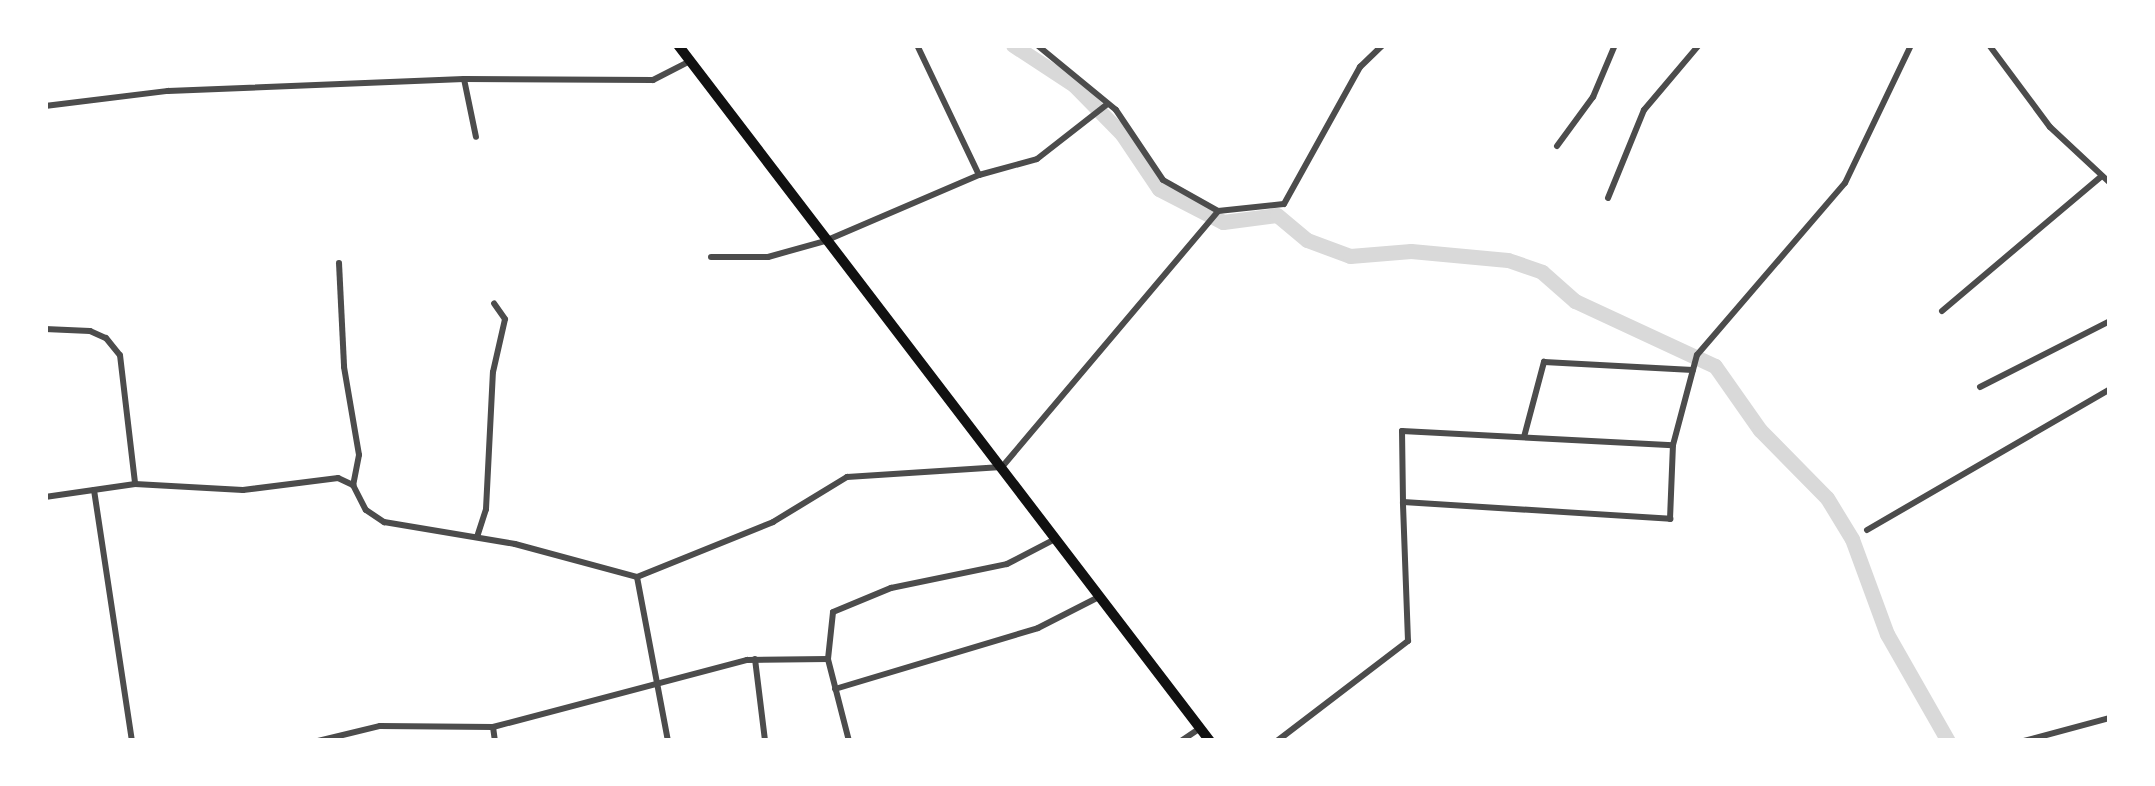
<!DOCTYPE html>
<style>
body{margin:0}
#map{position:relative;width:2155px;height:786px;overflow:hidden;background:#fff;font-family:Cabin,sans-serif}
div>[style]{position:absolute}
.canal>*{height:15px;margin:-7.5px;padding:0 7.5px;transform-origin:7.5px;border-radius:7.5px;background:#d9d9d9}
.minor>*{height:6px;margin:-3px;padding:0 3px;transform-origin:3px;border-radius:3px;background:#4c4c4c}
.trunk>*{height:10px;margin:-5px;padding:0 5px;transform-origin:5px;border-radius:5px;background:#111}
span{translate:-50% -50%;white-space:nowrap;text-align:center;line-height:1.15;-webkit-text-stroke:8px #fff;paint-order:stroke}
.frame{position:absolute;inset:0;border:48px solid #fff;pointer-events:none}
</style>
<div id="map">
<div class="canal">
<i style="left:1013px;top:45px;width:73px;rotate:33.3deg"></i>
<i style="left:1074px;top:85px;width:69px;rotate:45.6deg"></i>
<i style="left:1122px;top:134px;width:66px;rotate:56.1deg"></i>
<i style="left:1159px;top:189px;width:72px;rotate:27.3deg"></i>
<i style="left:1223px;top:222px;width:54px;rotate:-7.4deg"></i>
<i style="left:1277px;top:215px;width:39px;rotate:40deg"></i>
<i style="left:1307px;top:240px;width:46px;rotate:20.4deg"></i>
<i style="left:1350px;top:256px;width:61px;rotate:-4.7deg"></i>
<i style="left:1411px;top:251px;width:97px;rotate:5.3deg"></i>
<i style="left:1508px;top:260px;width:36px;rotate:19deg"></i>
<i style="left:1542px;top:272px;width:44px;rotate:41.3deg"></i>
<i style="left:1575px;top:301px;width:154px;rotate:24.9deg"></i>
<i style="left:1715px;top:366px;width:78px;rotate:54.9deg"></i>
<i style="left:1760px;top:430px;width:95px;rotate:45.4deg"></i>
<i style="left:1827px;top:498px;width:48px;rotate:58.6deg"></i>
<i style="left:1852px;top:539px;width:101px;rotate:69.8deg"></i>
<i style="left:1887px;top:634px;width:123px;rotate:60.3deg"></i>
</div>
<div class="minor">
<i style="left:917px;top:45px;width:144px;rotate:64.5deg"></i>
<i style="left:1037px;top:45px;width:102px;rotate:39.4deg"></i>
<i style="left:1116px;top:110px;width:84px;rotate:56.1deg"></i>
<i style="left:1163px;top:180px;width:63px;rotate:29.4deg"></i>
<i style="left:1989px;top:45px;width:102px;rotate:53.4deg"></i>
<i style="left:2050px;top:127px;width:82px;rotate:43deg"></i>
<i style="left:464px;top:79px;width:59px;rotate:78.3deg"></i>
<i style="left:45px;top:106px;width:124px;rotate:-7deg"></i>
<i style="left:168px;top:91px;width:296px;rotate:-2.3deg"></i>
<i style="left:464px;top:79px;width:189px;rotate:0.3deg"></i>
<i style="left:653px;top:80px;width:42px;rotate:-27.2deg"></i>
<i style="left:1557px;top:146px;width:61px;rotate:-53.7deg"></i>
<i style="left:1593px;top:97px;width:56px;rotate:-67.1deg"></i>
<i style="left:1608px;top:198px;width:95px;rotate:-67.8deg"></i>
<i style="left:1644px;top:110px;width:85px;rotate:-49.8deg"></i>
<i style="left:711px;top:257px;width:57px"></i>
<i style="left:768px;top:257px;width:59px;rotate:-15.7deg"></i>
<i style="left:825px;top:241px;width:168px;rotate:-23.2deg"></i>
<i style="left:979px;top:175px;width:60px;rotate:-15.4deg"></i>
<i style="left:1037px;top:159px;width:88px;rotate:-38deg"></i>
<i style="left:339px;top:263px;width:104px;rotate:87.2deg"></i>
<i style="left:344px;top:367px;width:89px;rotate:80.3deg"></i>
<i style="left:359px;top:455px;width:31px;rotate:101deg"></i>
<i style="left:1942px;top:311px;width:209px;rotate:-40.2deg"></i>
<i style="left:45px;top:329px;width:45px;rotate:2.5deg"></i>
<i style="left:90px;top:331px;width:17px;rotate:24deg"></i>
<i style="left:106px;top:338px;width:22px;rotate:51deg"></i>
<i style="left:120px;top:355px;width:129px;rotate:83.3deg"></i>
<i style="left:1980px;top:387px;width:146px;rotate:-26.9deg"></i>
<i style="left:1524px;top:437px;width:78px;rotate:-75.1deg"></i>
<i style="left:1544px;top:362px;width:149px;rotate:3.1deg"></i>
<i style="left:94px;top:490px;width:254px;rotate:81.4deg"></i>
<i style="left:45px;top:497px;width:91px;rotate:-8.2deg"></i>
<i style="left:135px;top:484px;width:108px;rotate:3.2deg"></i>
<i style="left:243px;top:490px;width:96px;rotate:-7.2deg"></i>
<i style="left:338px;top:478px;width:17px;rotate:25deg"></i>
<i style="left:353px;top:485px;width:28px;rotate:63deg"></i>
<i style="left:366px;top:510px;width:22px;rotate:34deg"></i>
<i style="left:384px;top:522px;width:133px;rotate:9.5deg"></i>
<i style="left:515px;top:544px;width:126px;rotate:15.1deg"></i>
<i style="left:637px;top:577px;width:147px;rotate:-22deg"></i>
<i style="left:773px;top:522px;width:87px;rotate:-31.3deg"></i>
<i style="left:847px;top:477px;width:155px;rotate:-3.7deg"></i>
<i style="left:1002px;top:467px;width:335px;rotate:-49.8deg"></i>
<i style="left:1218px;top:211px;width:66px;rotate:-6.1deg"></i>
<i style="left:1284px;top:204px;width:157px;rotate:-61deg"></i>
<i style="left:1360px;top:67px;width:32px;rotate:-44deg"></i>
<i style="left:1403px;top:502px;width:71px;rotate:-90.8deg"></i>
<i style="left:1402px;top:431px;width:271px;rotate:3deg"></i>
<i style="left:1867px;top:530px;width:281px;rotate:-30.1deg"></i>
<i style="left:477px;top:537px;width:29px;rotate:-72deg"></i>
<i style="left:486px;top:509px;width:137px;rotate:-87.1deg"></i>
<i style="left:493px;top:372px;width:54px;rotate:-77.2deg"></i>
<i style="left:505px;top:319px;width:19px;rotate:-125deg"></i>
<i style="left:637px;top:577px;width:167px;rotate:79.3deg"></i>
<i style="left:755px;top:659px;width:83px;rotate:83deg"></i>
<i style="left:835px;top:689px;width:212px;rotate:-16.7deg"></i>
<i style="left:1038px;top:628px;width:66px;rotate:-27deg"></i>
<i style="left:493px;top:727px;width:14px;rotate:82deg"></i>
<i style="left:318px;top:741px;width:64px;rotate:-13.6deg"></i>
<i style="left:380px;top:726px;width:113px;rotate:0.5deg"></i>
<i style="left:493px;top:727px;width:263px;rotate:-14.8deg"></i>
<i style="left:747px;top:660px;width:81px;rotate:-0.7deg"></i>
<i style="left:849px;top:741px;width:85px;rotate:-104.4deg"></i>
<i style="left:828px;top:659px;width:47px;rotate:-83.9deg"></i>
<i style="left:833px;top:612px;width:63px;rotate:-22.5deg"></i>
<i style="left:891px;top:588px;width:118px;rotate:-11.7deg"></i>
<i style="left:1007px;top:564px;width:54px;rotate:-27.5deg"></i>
<i style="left:1181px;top:741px;width:22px;rotate:-34deg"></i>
<i style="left:1277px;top:741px;width:165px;rotate:-37.4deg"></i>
<i style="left:1408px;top:641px;width:139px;rotate:-92.1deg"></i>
<i style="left:1403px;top:502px;width:268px;rotate:3.6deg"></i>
<i style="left:1670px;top:519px;width:74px;rotate:-87.7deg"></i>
<i style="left:1673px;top:445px;width:93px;rotate:-75.1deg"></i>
<i style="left:1697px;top:355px;width:227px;rotate:-49.3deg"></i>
<i style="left:1845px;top:183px;width:153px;rotate:-64.4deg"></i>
<i style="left:2024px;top:741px;width:89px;rotate:-15deg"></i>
</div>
<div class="trunk">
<i style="left:678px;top:45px;width:876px;rotate:52.61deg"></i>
</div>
<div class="frame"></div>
</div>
